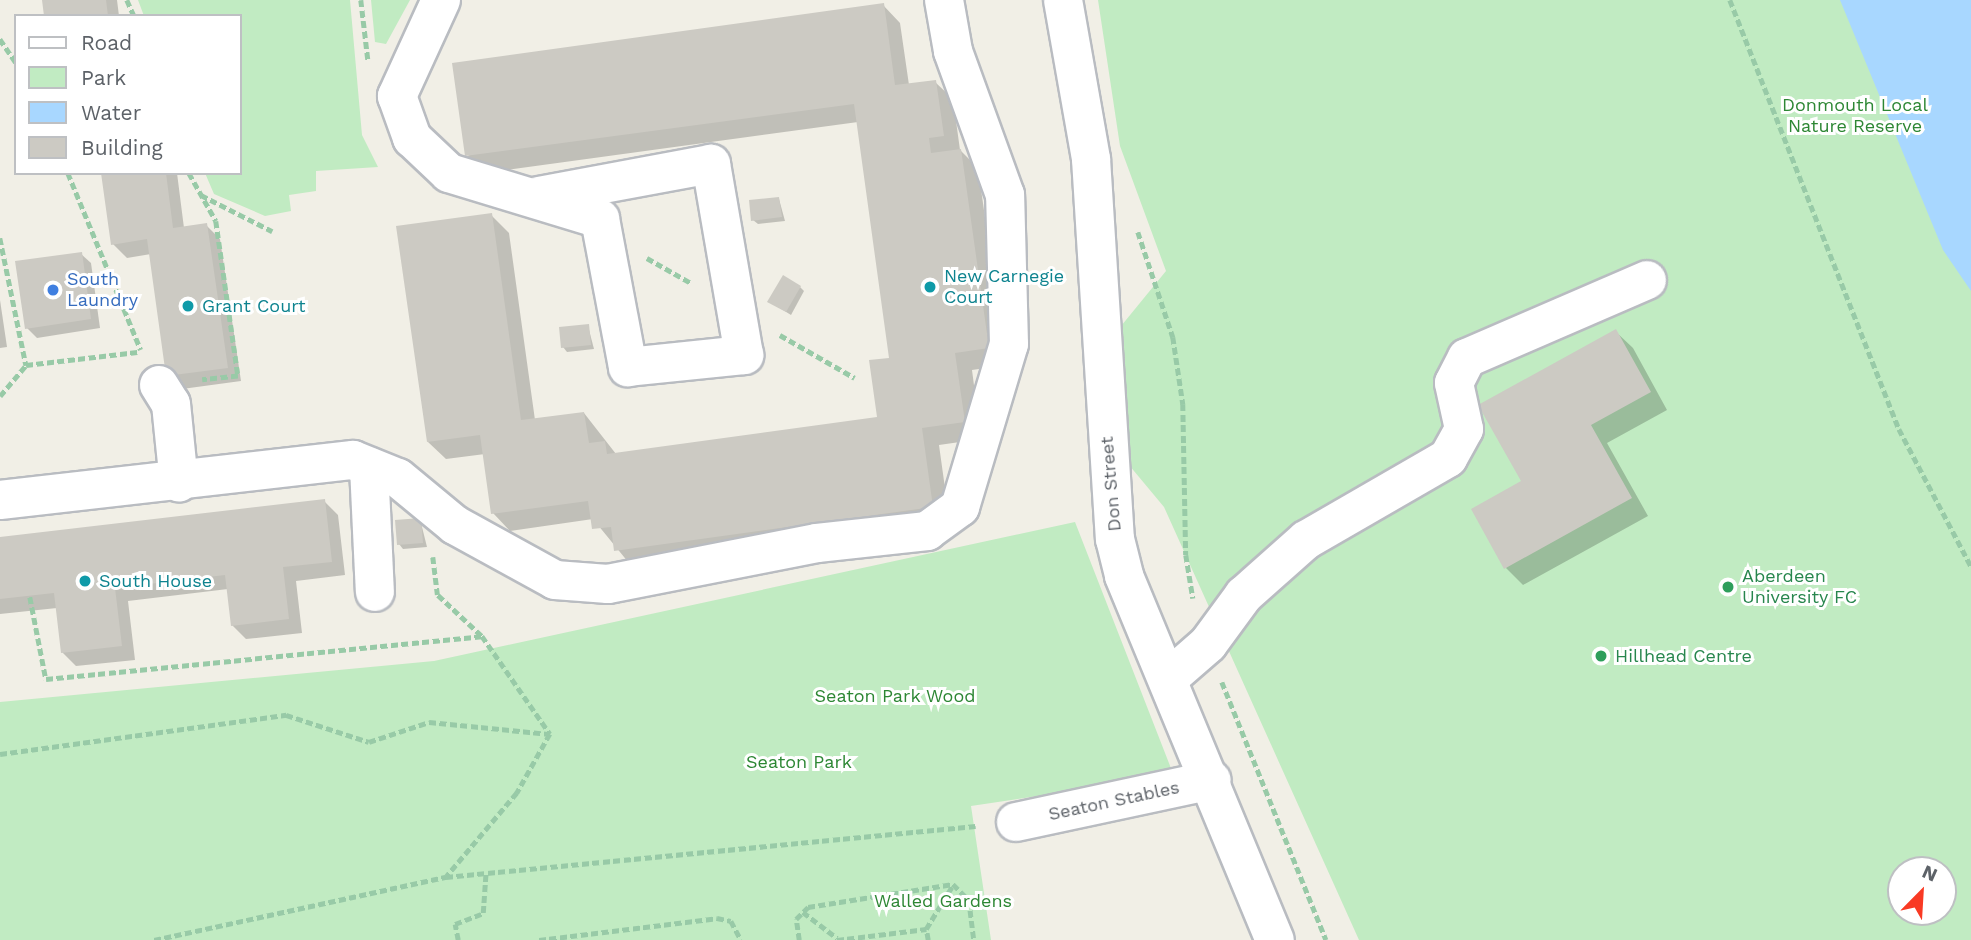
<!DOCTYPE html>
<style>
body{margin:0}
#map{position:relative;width:1971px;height:940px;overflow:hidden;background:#f1efe6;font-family:"Work Sans",sans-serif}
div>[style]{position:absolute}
.green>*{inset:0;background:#c1ebc2}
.water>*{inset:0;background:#a8d7ff}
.shadow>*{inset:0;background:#0003}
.building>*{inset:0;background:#cccac3}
.path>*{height:4.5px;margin-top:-2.25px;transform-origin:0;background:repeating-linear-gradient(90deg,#98caa7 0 7px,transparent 0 10.5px)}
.roads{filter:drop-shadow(2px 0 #b9bcc1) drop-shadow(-2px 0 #b9bcc1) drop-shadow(0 2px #b9bcc1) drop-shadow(0 -2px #b9bcc1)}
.minor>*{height:38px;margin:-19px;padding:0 19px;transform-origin:19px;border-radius:19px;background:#fff}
.dots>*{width:19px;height:19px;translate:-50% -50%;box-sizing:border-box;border:4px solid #fff;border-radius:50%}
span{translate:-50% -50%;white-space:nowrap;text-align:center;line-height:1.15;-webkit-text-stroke:6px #fff;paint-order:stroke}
.park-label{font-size:18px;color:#2d8734}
.culture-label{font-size:18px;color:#0d838f}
.left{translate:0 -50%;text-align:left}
.shop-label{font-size:18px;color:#366cbe}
.street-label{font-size:18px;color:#5d6268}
.leisure-label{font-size:18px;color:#27864d}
.legend{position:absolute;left:14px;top:14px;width:228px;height:161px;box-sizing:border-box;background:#fff;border:2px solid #bec0c3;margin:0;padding:9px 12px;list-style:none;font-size:21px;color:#5d6268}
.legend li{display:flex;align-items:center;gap:14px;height:35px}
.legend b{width:35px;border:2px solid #bec0c3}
.north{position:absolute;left:1887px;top:856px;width:70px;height:70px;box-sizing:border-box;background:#fff;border:2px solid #bec0c3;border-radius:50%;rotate:24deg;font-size:19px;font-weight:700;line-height:28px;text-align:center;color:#5d6268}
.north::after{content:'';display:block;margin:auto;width:24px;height:32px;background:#f93a24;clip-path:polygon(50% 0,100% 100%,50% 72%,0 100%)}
</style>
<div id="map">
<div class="green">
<i style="clip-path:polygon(138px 0,350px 0,362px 135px,378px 167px,316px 171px,316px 191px,289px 195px,291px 211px,265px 216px,214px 194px,205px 173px,240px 173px,240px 16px,144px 16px)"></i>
<i style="clip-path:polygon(371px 0,410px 0,386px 44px,375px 42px)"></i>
<i style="clip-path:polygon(evenodd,1098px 0,1971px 0,1971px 940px,1359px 940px,1164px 507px,1124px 459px,1117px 331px,1166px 271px,1120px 146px,1098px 0,1901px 870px,1943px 870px,1943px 912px,1901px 912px,1901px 870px)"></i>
<i style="clip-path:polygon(1075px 522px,1174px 776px,971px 806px,991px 940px,0 940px,0 702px,434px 661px)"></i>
</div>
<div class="water">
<i style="clip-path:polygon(1840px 0,1971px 0,1971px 291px,1943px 250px)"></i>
</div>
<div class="shadow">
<i style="clip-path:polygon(44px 0,117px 0,119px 16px,46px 16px)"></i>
<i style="clip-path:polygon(883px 5px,900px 23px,909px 85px,935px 82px,953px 99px,960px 150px,978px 168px,1006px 365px,972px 370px,981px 439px,939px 445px,950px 524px,633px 568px,593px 519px,510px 531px,493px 513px,485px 454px,446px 459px,428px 442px,491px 215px,509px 233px,535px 420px,584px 413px,616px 454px,879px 418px,891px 359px,858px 122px,484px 173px,467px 156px)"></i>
<i style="clip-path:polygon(103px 173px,177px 173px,184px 228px,206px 225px,220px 239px,241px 381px,182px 389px,168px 375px,151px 254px,127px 258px,113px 244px)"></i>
<i style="clip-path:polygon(779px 199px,785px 221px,758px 224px,753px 220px)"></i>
<i style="clip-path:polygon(81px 254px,91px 263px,100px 328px,37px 338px,27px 328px)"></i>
<i style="clip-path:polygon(800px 287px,804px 291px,791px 315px,770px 302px)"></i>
<i style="clip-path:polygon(0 300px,7px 347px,0 348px)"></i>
<i style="clip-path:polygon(588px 326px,594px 349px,567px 352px,563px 347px)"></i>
<i style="clip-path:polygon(1615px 331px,1633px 348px,1667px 410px,1607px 443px,1648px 516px,1523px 585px,1506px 568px)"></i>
<i style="clip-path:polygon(324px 501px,338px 515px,345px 575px,296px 581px,302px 633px,246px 639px,232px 625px,228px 589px,128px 601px,135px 660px,76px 666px,62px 652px,57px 608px,0 614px,0 539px)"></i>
<i style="clip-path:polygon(420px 519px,427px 547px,403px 549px,399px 544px)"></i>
</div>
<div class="building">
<i style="clip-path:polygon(42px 0,106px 0,108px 16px,44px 16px)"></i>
<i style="clip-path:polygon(884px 3px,895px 85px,936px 80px,944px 136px,929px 138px,931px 153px,961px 149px,989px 348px,955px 353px,965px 422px,922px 428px,933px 507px,614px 551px,611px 527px,592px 529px,588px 501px,491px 514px,480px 435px,427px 442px,396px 226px,492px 213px,521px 420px,584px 412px,589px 443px,605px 441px,607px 454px,877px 417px,869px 360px,889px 358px,854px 104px,465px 156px,452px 63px)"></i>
<i style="clip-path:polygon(101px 173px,166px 173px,173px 228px,207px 223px,228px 368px,166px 376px,147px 239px,111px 245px)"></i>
<i style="clip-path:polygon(779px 197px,782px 217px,751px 221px,749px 200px)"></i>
<i style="clip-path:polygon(82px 252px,91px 319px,25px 329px,15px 261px)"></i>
<i style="clip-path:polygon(783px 275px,801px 286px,786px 312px,767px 302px)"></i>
<i style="clip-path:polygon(589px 324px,591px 345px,561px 348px,559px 327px)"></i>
<i style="clip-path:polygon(1616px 329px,1651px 392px,1591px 425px,1632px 498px,1504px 569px,1471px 509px,1521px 481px,1478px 405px)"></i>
<i style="clip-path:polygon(325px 499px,332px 562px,283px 567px,289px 619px,231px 626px,225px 575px,115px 588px,122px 646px,61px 653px,54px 593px,0 599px,0 537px)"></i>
<i style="clip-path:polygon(421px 518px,423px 543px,397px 545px,395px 520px)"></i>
</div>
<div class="path">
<i style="left:127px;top:0;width:17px;rotate:66deg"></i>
<i style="left:361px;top:0;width:60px;rotate:83.3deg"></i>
<i style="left:1730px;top:0;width:461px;rotate:68.5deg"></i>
<i style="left:1899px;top:429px;width:155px;rotate:62.3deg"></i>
<i style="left:0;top:39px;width:29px;rotate:56deg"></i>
<i style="left:68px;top:173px;width:191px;rotate:67.6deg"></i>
<i style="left:189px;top:173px;width:55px;rotate:60.6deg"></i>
<i style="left:216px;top:221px;width:157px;rotate:81.9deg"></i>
<i style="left:238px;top:376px;width:36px;rotate:174deg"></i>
<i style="left:201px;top:195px;width:80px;rotate:26.9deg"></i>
<i style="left:1138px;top:232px;width:111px;rotate:71.6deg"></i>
<i style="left:1173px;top:337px;width:68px;rotate:81.5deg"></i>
<i style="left:1183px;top:404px;width:151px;rotate:88.9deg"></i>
<i style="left:1186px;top:555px;width:44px;rotate:80.8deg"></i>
<i style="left:0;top:238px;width:130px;rotate:78.4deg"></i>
<i style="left:647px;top:258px;width:51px;rotate:29.6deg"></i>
<i style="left:780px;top:335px;width:86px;rotate:29.8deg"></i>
<i style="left:0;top:396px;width:40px;rotate:-50deg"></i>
<i style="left:26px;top:365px;width:112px;rotate:-6.7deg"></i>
<i style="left:433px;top:557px;width:38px;rotate:83deg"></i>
<i style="left:438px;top:595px;width:60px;rotate:43deg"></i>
<i style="left:482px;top:636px;width:119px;rotate:55.2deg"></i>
<i style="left:550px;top:734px;width:68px;rotate:119.2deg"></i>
<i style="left:517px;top:793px;width:109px;rotate:130.1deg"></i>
<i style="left:30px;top:597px;width:84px;rotate:79deg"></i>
<i style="left:46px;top:679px;width:438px;rotate:-5.6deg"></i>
<i style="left:1222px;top:682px;width:278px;rotate:68deg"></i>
<i style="left:0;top:754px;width:289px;rotate:-7.8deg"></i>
<i style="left:286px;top:715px;width:87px;rotate:18deg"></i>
<i style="left:369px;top:742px;width:63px;rotate:-18.4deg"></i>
<i style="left:429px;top:722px;width:122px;rotate:5.7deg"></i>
<i style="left:803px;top:912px;width:43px;rotate:37.4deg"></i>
<i style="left:154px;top:940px;width:299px;rotate:-12.2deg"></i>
<i style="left:446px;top:877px;width:532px;rotate:-5.5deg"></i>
<i style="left:458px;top:940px;width:16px;rotate:-101deg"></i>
<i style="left:455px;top:924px;width:30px;rotate:-21deg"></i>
<i style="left:483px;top:913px;width:39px;rotate:-86deg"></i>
<i style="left:539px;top:940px;width:179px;rotate:-7deg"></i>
<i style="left:717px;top:918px;width:14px;rotate:12deg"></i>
<i style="left:731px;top:921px;width:21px;rotate:62deg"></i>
<i style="left:799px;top:940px;width:21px;rotate:-98deg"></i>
<i style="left:796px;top:919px;width:17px;rotate:-45deg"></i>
<i style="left:808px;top:907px;width:147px;rotate:-9deg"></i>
<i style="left:953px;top:884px;width:23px;rotate:45deg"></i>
<i style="left:969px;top:900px;width:40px;rotate:82.9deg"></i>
<i style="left:837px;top:940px;width:90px;rotate:-7deg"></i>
<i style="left:928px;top:940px;width:11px;rotate:-100deg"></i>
<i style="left:926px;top:929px;width:52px;rotate:-58.5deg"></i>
</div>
<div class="roads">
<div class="minor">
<i style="left:441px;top:0;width:106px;rotate:114.6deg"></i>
<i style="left:397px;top:96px;width:45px;rotate:70.3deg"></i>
<i style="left:412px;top:138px;width:51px;rotate:43.4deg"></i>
<i style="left:449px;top:173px;width:158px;rotate:16.9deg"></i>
<i style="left:600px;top:219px;width:151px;rotate:79.3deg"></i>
<i style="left:628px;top:367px;width:117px;rotate:-5.9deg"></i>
<i style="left:744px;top:355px;width:194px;rotate:-99.8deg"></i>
<i style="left:711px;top:164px;width:175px;rotate:169.5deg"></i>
<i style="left:1063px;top:0;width:161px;rotate:80deg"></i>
<i style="left:1091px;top:159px;width:381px;rotate:86.4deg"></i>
<i style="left:1115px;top:539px;width:38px;rotate:76deg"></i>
<i style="left:1124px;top:576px;width:394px;rotate:67.5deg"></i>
<i style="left:159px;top:385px;width:22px;rotate:58deg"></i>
<i style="left:171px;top:404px;width:79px;rotate:84.2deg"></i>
<i style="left:369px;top:467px;width:125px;rotate:87.3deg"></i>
<i style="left:0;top:500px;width:355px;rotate:-6.5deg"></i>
<i style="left:353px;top:460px;width:48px;rotate:21.8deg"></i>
<i style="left:398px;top:478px;width:74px;rotate:39.5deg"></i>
<i style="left:455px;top:525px;width:114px;rotate:28.8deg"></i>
<i style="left:555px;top:580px;width:53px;rotate:4.3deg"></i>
<i style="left:608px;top:584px;width:213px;rotate:-11.1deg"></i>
<i style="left:817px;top:543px;width:111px;rotate:-6.2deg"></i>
<i style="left:927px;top:531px;width:41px;rotate:-36deg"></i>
<i style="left:960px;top:507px;width:170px;rotate:-73.3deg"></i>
<i style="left:1009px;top:344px;width:149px;rotate:-91.5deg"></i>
<i style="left:1005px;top:195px;width:153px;rotate:-109.9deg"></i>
<i style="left:953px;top:51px;width:52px;rotate:-100deg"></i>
<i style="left:1169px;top:678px;width:52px;rotate:-41.1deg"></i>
<i style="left:1208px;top:644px;width:61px;rotate:-53.7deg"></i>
<i style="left:1244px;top:595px;width:83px;rotate:-41.6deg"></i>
<i style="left:1306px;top:540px;width:164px;rotate:-30deg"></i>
<i style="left:1448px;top:458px;width:33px;rotate:-61deg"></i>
<i style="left:1464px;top:429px;width:47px;rotate:-102.3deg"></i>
<i style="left:1454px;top:383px;width:28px;rotate:-63deg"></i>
<i style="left:1467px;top:358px;width:196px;rotate:-23.4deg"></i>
<i style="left:1016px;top:822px;width:200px;rotate:-12.1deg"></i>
</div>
</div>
<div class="dots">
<i style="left:930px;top:287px;background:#0f9aa8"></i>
<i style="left:53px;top:290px;background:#3f7fe0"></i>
<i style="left:188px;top:306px;background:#0f9aa8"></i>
<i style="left:85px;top:581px;background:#0f9aa8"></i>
<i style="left:1728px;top:587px;background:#2e9e5b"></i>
<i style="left:1601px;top:656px;background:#2e9e5b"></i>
</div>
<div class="park-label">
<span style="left:1855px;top:116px">Donmouth Local<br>Nature Reserve</span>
<span style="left:895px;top:696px">Seaton Park Wood</span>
<span style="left:799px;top:762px">Seaton Park</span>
<span style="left:943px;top:901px">Walled Gardens</span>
</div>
<div class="culture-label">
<span class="left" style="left:944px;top:287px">New Carnegie<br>Court</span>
<span class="left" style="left:202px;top:306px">Grant Court</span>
<span class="left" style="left:99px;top:581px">South House</span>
</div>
<div class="shop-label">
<span class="left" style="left:67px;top:290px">South<br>Laundry</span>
</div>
<div class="street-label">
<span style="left:1111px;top:484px;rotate:-95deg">Don Street</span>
<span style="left:1114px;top:801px;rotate:-12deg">Seaton Stables</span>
</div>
<div class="leisure-label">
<span class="left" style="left:1742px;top:587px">Aberdeen<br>University FC</span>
<span class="left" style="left:1615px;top:656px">Hillhead Centre</span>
</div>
<ul class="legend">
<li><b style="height:9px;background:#fff"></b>Road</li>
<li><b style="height:19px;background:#c1ebc2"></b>Park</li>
<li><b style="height:19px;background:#a8d7ff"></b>Water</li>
<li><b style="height:19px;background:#cccac3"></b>Building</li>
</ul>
<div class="north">N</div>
</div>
